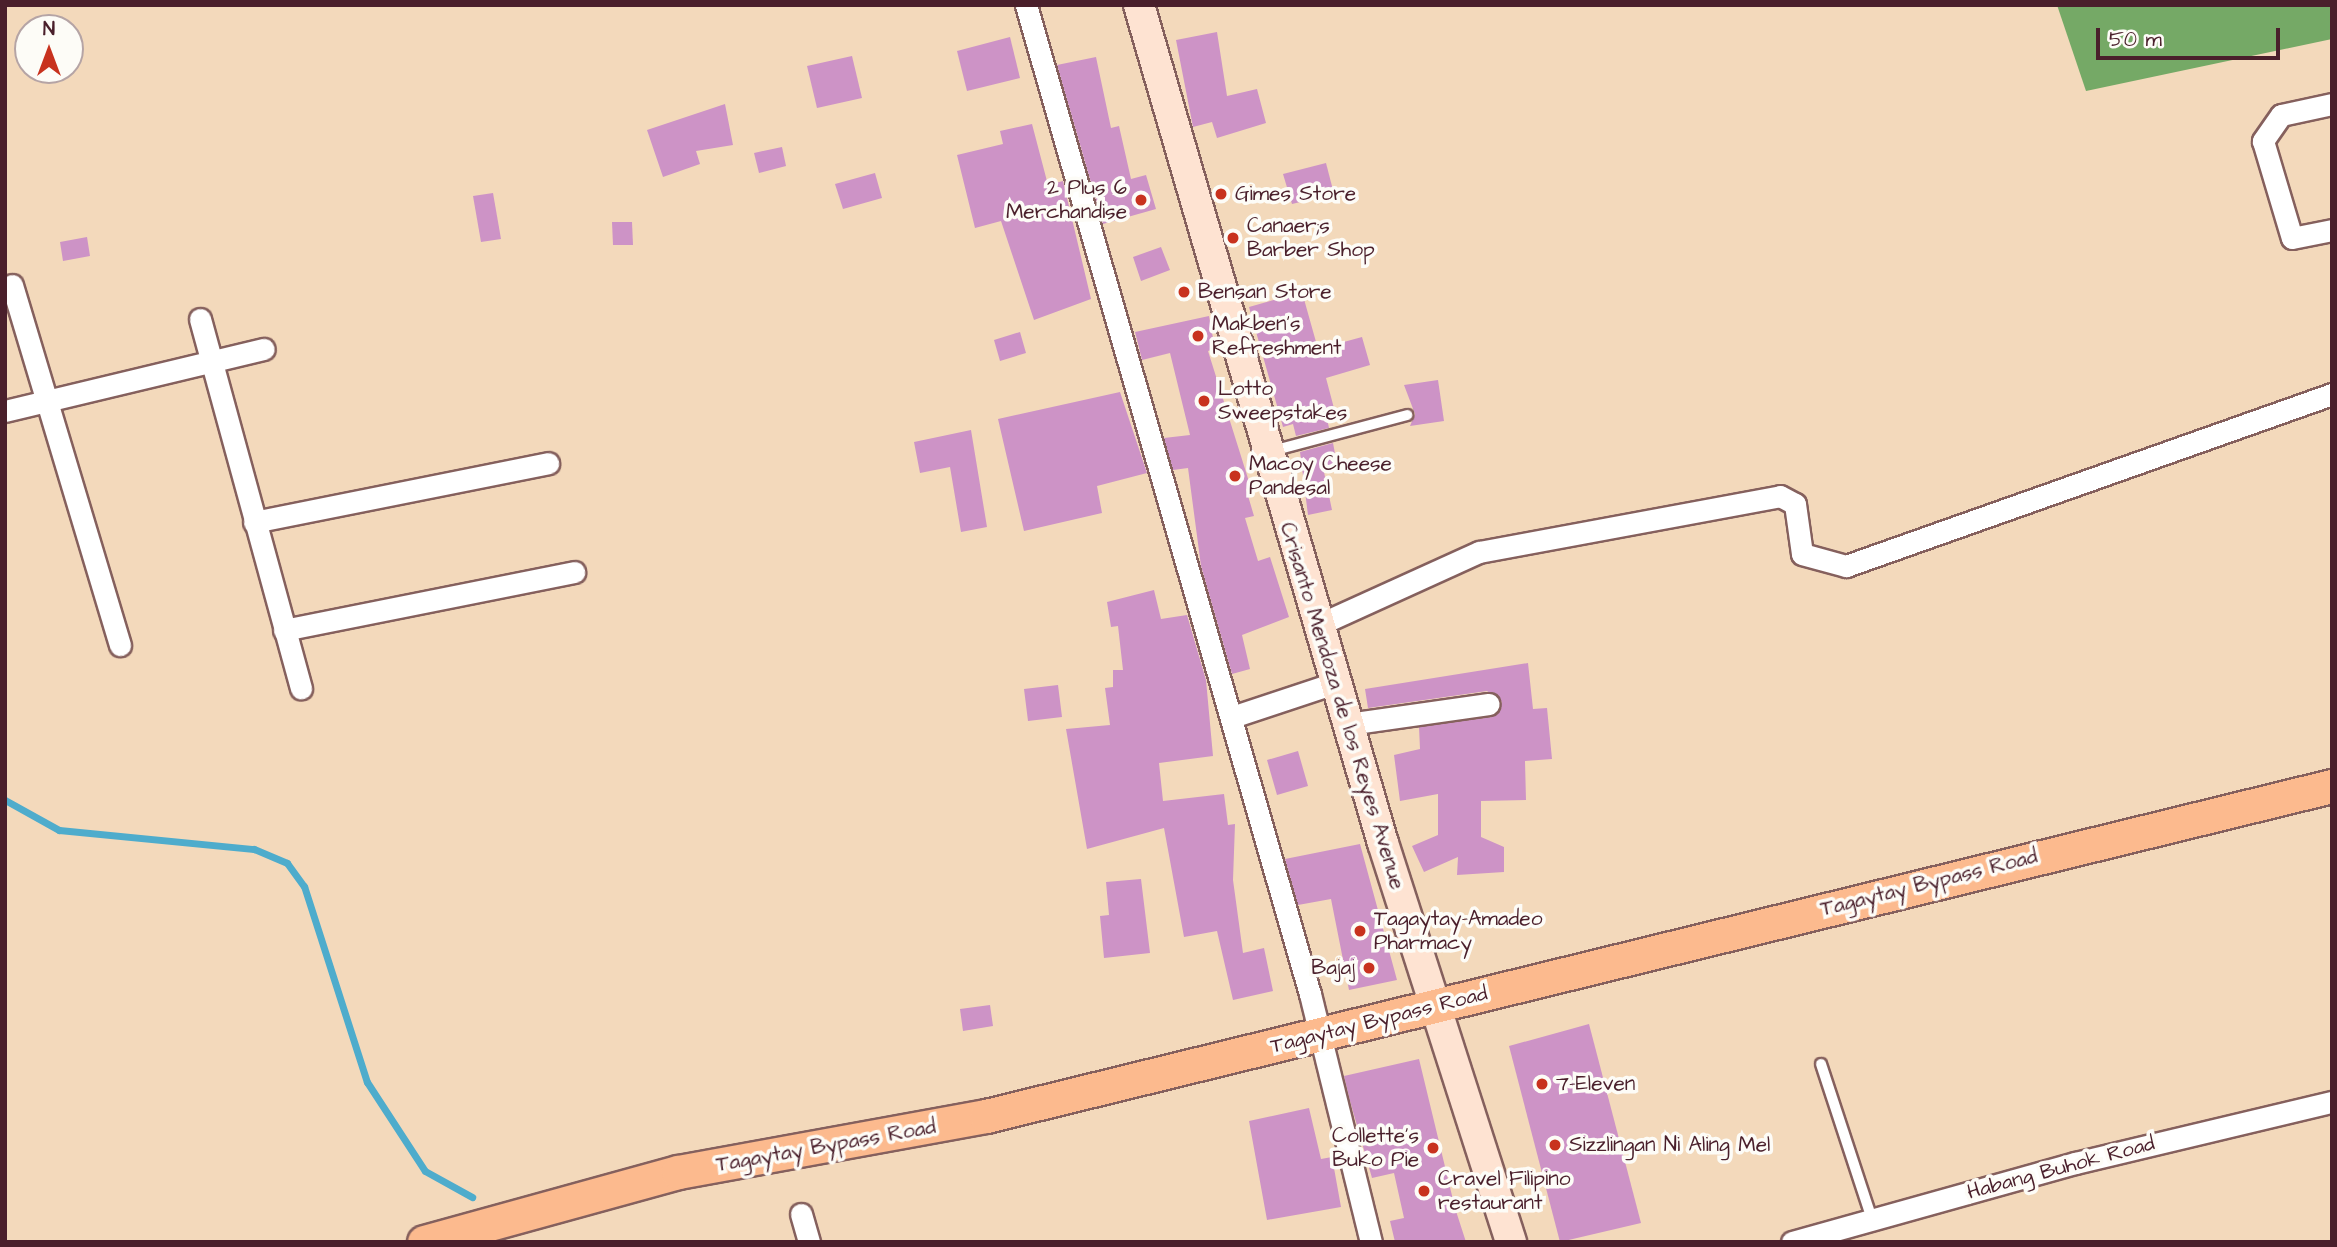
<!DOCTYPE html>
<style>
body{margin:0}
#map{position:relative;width:2337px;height:1247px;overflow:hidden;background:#f3d9bb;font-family:"Architects Daughter",sans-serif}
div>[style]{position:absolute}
.forest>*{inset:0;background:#75a966}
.stream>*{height:7px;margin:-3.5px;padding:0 3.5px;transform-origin:3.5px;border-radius:3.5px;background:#4eaccc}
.building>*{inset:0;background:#cd93c6}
.roads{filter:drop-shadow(2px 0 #85605d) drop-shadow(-2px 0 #85605d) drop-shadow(0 2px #85605d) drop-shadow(0 -2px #85605d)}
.service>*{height:10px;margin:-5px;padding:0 5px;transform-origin:5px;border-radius:5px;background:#fff}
.minor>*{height:21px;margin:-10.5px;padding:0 10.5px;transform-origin:10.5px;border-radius:10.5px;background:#fff}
.secondary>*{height:30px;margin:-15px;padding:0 15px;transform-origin:15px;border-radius:15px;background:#fee3d2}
.primary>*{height:33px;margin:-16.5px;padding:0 16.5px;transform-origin:16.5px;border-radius:16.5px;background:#fcba8e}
.dots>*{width:19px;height:19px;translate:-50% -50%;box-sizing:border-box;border:4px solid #fdfcf7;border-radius:50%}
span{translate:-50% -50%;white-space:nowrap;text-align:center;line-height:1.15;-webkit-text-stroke:7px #fdfcf7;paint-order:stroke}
.poi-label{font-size:21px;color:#4a1f2b}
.right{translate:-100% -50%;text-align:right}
.left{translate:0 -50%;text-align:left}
.street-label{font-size:21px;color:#4a1f2b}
.frame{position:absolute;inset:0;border:7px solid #4a1f2b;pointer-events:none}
.north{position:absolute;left:14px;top:14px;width:70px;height:70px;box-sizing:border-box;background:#fdfcf7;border:2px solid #b5a4a5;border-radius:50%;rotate:0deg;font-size:19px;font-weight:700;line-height:28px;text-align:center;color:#4a1f2b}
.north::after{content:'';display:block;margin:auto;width:24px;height:32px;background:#c8321e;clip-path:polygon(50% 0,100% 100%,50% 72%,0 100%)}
.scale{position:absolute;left:2096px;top:28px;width:184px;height:32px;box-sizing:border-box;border:4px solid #4a1f2b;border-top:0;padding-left:9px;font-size:21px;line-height:24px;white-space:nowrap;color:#4a1f2b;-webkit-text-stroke:5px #fdfcf7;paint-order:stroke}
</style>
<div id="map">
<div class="forest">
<i style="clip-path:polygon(2057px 5px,2332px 5px,2332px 39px,2086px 91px)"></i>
</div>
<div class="stream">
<i style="left:5px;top:800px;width:62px;rotate:29.1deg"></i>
<i style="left:59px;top:830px;width:196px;rotate:5.6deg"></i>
<i style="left:254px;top:849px;width:36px;rotate:23deg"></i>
<i style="left:287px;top:863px;width:29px;rotate:54deg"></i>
<i style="left:304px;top:886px;width:206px;rotate:72.2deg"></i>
<i style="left:367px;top:1082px;width:106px;rotate:56.9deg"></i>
<i style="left:425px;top:1171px;width:54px;rotate:29deg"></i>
</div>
<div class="building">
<i style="clip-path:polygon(1217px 32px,1227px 96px,1257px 89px,1266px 123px,1217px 138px,1212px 122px,1193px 127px,1176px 40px)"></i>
<i style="clip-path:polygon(1010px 37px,1020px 78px,967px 91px,957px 51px)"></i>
<i style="clip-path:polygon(852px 56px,862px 98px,817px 108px,807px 66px)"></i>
<i style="clip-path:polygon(1096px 57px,1111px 128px,1119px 126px,1131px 179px,1146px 175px,1156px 209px,1103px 224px,1057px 65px)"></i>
<i style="clip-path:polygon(725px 104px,733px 145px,696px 151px,700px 164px,663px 177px,647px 130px)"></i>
<i style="clip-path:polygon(1032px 124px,1048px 185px,1063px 181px,1091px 299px,1034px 320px,1001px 221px,975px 228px,957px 155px,1003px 144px,1000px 131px)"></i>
<i style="clip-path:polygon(782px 147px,786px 166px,759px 173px,754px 153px)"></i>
<i style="clip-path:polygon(1326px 163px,1334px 194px,1292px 204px,1283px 174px)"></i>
<i style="clip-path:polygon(875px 173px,882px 198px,843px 209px,835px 184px)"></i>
<i style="clip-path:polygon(493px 193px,501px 239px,481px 242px,473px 196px)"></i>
<i style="clip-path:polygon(612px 222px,632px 222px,633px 245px,613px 245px)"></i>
<i style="clip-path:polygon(87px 237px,90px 256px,63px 261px,60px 242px)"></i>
<i style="clip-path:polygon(1161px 247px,1170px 270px,1141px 281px,1133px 257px)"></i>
<i style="clip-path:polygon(1302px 292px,1318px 349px,1362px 337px,1370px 365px,1326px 378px,1335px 412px,1326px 414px,1329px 428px,1296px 436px,1293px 424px,1283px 427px,1249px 307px)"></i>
<i style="clip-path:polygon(1209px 316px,1215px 349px,1208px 351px,1251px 488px,1246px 489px,1254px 516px,1245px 518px,1258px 561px,1270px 557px,1289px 617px,1242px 635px,1250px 669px,1232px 674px,1201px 566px,1188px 468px,1173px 470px,1164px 438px,1190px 435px,1170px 353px,1142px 360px,1135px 332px)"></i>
<i style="clip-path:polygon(1020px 332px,1026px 353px,1000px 361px,994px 340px)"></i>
<i style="clip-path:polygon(1438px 380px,1444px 421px,1410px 426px,1415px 414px,1404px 385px)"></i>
<i style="clip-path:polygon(1120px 392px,1147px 473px,1097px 486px,1102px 513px,1024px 531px,998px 419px)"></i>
<i style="clip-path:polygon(971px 430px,987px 527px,961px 532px,950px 467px,920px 473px,914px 442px)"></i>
<i style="clip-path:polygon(1333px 443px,1338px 469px,1324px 472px,1332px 510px,1308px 515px,1300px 452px)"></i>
<i style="clip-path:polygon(1154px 590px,1161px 619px,1187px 615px,1206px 680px,1213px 756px,1159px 763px,1163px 801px,1224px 794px,1228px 825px,1235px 824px,1233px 880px,1243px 953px,1264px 948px,1273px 991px,1233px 1000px,1217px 931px,1184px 937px,1164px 828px,1087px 849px,1066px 729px,1110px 725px,1105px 688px,1113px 687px,1113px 670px,1123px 670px,1118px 626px,1111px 627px,1107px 602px)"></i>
<i style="clip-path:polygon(1528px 663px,1533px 709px,1547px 708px,1552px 759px,1525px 761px,1526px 800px,1481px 801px,1481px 837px,1504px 847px,1504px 872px,1457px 875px,1458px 857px,1424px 872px,1412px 846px,1438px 835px,1438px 794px,1400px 801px,1394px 755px,1420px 749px,1419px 727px,1492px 717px,1502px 702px,1487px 691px,1368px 708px,1365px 689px)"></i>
<i style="clip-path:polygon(1058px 685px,1062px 717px,1028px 721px,1024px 689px)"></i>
<i style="clip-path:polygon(1298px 751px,1308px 786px,1277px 795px,1267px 760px)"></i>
<i style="clip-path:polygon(1360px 844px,1397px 980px,1349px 990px,1331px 899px,1298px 905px,1285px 859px)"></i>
<i style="clip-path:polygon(1141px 879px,1150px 953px,1104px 958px,1100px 916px,1109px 915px,1106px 882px)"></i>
<i style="clip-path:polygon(990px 1005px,993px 1026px,963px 1031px,960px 1009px)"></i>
<i style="clip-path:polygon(1589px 1024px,1641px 1223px,1560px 1242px,1509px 1046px)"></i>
<i style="clip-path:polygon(1419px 1059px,1455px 1208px,1466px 1242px,1395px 1242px,1390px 1221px,1404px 1218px,1394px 1173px,1372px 1178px,1350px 1101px,1344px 1076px)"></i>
<i style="clip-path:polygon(1309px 1108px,1321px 1159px,1332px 1157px,1341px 1207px,1267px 1220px,1249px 1121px)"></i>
</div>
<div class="roads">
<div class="service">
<i style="left:1272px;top:451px;width:140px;rotate:-14.9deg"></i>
<i style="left:1821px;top:1064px;width:163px;rotate:71.8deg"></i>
</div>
<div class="minor">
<i style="left:1026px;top:5px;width:1029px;rotate:73.98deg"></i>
<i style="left:1310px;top:994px;width:255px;rotate:76.2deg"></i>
<i style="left:2332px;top:104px;width:52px;rotate:167.8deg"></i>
<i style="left:2281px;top:115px;width:32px;rotate:125deg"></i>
<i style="left:2263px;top:141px;width:101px;rotate:73.4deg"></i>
<i style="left:2292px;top:238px;width:41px;rotate:-11.3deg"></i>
<i style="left:12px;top:285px;width:376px;rotate:73.3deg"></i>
<i style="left:200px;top:319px;width:383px;rotate:74.7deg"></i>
<i style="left:5px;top:411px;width:266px;rotate:-13.5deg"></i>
<i style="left:254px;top:522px;width:300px;rotate:-11.3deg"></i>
<i style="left:1318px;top:625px;width:177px;rotate:-24.4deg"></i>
<i style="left:1479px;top:552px;width:306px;rotate:-10.5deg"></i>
<i style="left:1780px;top:496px;width:17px;rotate:28deg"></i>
<i style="left:1795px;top:504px;width:50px;rotate:82deg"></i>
<i style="left:1802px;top:554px;width:46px;rotate:15.3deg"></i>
<i style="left:1846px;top:566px;width:516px;rotate:-19.49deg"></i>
<i style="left:284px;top:630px;width:296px;rotate:-11.3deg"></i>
<i style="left:1232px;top:717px;width:108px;rotate:-18.3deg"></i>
<i style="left:1348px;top:724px;width:142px;rotate:-8.1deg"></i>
<i style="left:801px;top:1214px;width:29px;rotate:74deg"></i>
<i style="left:1792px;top:1242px;width:294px;rotate:-15.6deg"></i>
<i style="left:2075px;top:1163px;width:264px;rotate:-13.4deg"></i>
</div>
<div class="secondary">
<i style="left:1139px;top:5px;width:873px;rotate:73.77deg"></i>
<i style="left:1383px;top:843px;width:419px;rotate:72.2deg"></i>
</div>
<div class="primary">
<i style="left:424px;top:1242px;width:263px;rotate:-15.4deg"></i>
<i style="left:678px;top:1172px;width:313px;rotate:-10.3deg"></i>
<i style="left:986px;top:1116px;width:1386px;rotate:-13.78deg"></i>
</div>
</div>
<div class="dots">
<i style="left:1221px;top:194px;background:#c8321e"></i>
<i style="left:1141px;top:200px;background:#c8321e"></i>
<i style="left:1233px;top:238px;background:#c8321e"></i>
<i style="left:1184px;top:292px;background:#c8321e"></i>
<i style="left:1198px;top:336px;background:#c8321e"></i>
<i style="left:1204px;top:401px;background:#c8321e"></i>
<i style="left:1235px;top:476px;background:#c8321e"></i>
<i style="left:1360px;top:931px;background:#c8321e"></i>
<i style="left:1369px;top:968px;background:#c8321e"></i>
<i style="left:1542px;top:1084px;background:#c8321e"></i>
<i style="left:1555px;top:1145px;background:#c8321e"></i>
<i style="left:1433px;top:1148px;background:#c8321e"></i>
<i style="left:1424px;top:1191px;background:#c8321e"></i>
</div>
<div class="poi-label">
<span class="right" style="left:1127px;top:200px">2 Plus 6<br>Merchandise</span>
<span class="left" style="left:1235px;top:194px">Gimes Store</span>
<span class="left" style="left:1247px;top:238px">Canaer;s<br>Barber Shop</span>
<span class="left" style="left:1198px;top:292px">Bensan Store</span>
<span class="left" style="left:1212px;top:336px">Makben's<br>Refreshment</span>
<span class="left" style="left:1218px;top:401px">Lotto<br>Sweepstakes</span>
<span class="left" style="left:1249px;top:476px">Macoy Cheese<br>Pandesal</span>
<span class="left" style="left:1374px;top:931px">Tagaytay-Amadeo<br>Pharmacy</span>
<span class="right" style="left:1355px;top:968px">Bajaj</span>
<span class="left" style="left:1556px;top:1084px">7-Eleven</span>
<span class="right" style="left:1419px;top:1148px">Collette's<br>Buko Pie</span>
<span class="left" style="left:1569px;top:1145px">Sizzlingan Ni Aling Mel</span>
<span class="left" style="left:1438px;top:1191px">Cravel Filipino<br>restaurant</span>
</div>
<div class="street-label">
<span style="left:1342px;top:706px;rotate:73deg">Crisanto Mendoza de los Reyes Avenue</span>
<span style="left:1929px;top:883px;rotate:-14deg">Tagaytay Bypass Road</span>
<span style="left:1379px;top:1020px;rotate:-14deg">Tagaytay Bypass Road</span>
<span style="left:826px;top:1146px;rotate:-10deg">Tagaytay Bypass Road</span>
<span style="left:2061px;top:1168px;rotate:-15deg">Habang Buhok Road</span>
</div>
<div class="frame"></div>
<div class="north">N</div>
<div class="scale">50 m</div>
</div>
